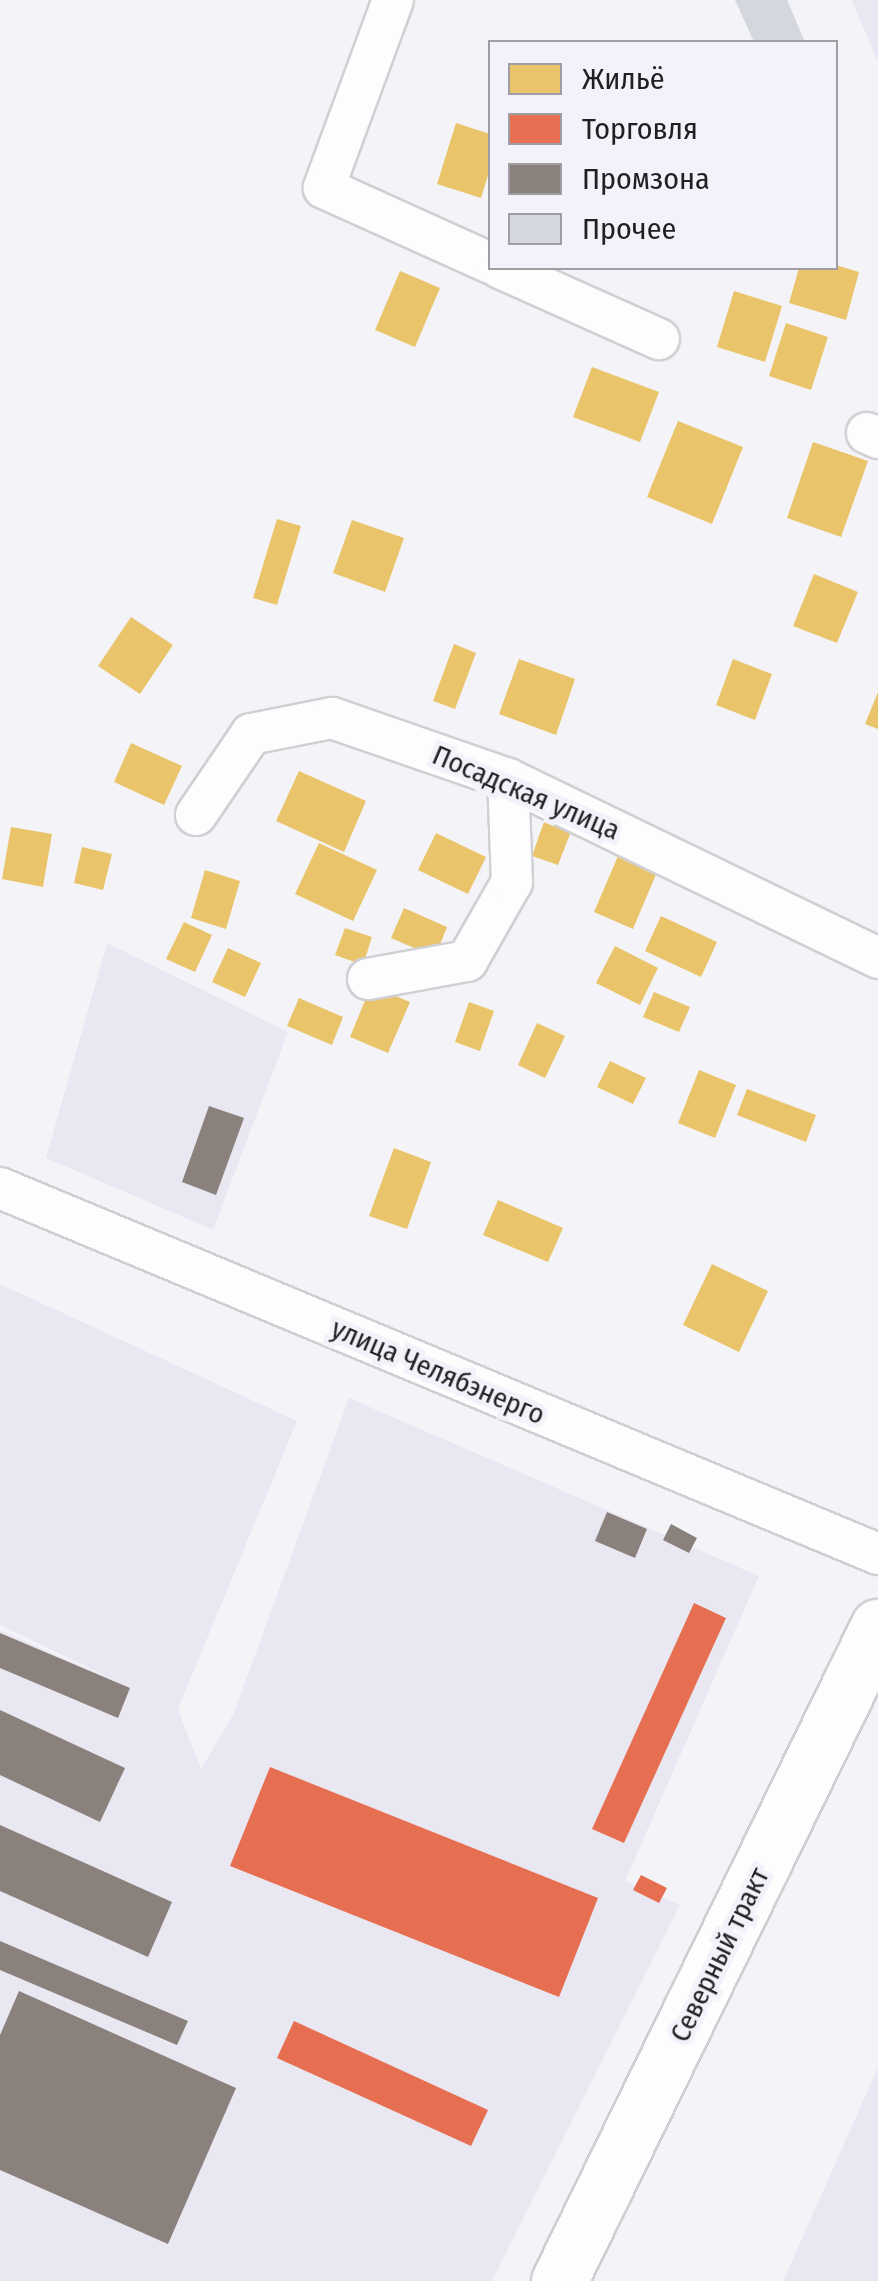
<!DOCTYPE html>
<meta charset="utf-8">
<style>
body{margin:0}
#map{position:relative;width:878px;height:2281px;overflow:hidden;background:#f4f4f8;font-family:"Fira Sans Condensed",sans-serif}
div>[style]{position:absolute}
.built>*{inset:0;background:#e9e8f2}
.homes>*{inset:0;background:#e9c46a}
.shops>*{inset:0;background:#e76f51}
.industry>*{inset:0;background:#8a817c}
.building>*{inset:0;background:#d4d7de}
.roads{filter:drop-shadow(2px 0 #d0d0d4) drop-shadow(-2px 0 #d0d0d4) drop-shadow(0 2px #d0d0d4) drop-shadow(0 -2px #d0d0d4)}
.minor>*{height:40px;margin:-20px;padding:0 20px;transform-origin:20px;border-radius:20px;background:#fdfdfe}
.secondary>*{height:55px;margin:-27.5px;padding:0 27.5px;transform-origin:27.5px;border-radius:27.5px;background:#fdfdfe}
span{translate:-50% -50%;white-space:nowrap;text-align:center;line-height:1.15;-webkit-text-stroke:10px #f3f2fa;paint-order:stroke}
.street-label{font-size:28px;color:#202023}
.legend{position:absolute;left:488px;top:40px;width:350px;height:230px;box-sizing:border-box;background:#f3f2fa;border:2px solid #9f9ea4;margin:0;padding:12px 18px;list-style:none;font-size:30px;color:#202023}
.legend li{display:flex;align-items:center;gap:20px;height:50px}
.legend b{width:50px;border:2px solid #9f9ea4}
</style>
<div id="map">
<div class="built">
<i style="clip-path:polygon(852px 0,878px 0,878px 63px)"></i>
<i style="clip-path:polygon(107px 943px,288px 1032px,213px 1230px,46px 1158px)"></i>
<i style="clip-path:polygon(0 1284px,297px 1421px,178px 1709px,201px 1769px,233px 1715px,349px 1398px,759px 1576px,625px 1881px,680px 1905px,492px 2281px,0 2281px,0 1630px,120px 1683px,0 1625px)"></i>
<i style="clip-path:polygon(878px 2067px,878px 2281px,783px 2281px,820px 2198px)"></i>
</div>
<div class="homes">
<i style="clip-path:polygon(456px 123px,490px 134px,490px 169px,481px 198px,437px 184px)"></i>
<i style="clip-path:polygon(836px 265px,859px 272px,846px 320px,789px 303px,799px 268px)"></i>
<i style="clip-path:polygon(400px 271px,440px 288px,415px 347px,375px 330px)"></i>
<i style="clip-path:polygon(734px 291px,782px 306px,765px 362px,717px 347px)"></i>
<i style="clip-path:polygon(786px 323px,828px 337px,811px 390px,769px 376px)"></i>
<i style="clip-path:polygon(592px 367px,659px 392px,640px 442px,573px 417px)"></i>
<i style="clip-path:polygon(678px 421px,743px 447px,712px 524px,647px 497px)"></i>
<i style="clip-path:polygon(813px 442px,868px 461px,841px 537px,787px 518px)"></i>
<i style="clip-path:polygon(277px 519px,301px 526px,277px 605px,253px 598px)"></i>
<i style="clip-path:polygon(352px 520px,404px 538px,385px 592px,333px 573px)"></i>
<i style="clip-path:polygon(814px 574px,858px 592px,837px 643px,793px 626px)"></i>
<i style="clip-path:polygon(131px 617px,173px 645px,140px 694px,98px 666px)"></i>
<i style="clip-path:polygon(454px 644px,476px 653px,455px 709px,433px 701px)"></i>
<i style="clip-path:polygon(519px 659px,575px 679px,556px 735px,499px 714px)"></i>
<i style="clip-path:polygon(733px 659px,772px 674px,755px 720px,716px 705px)"></i>
<i style="clip-path:polygon(878px 692px,878px 729px,865px 724px)"></i>
<i style="clip-path:polygon(131px 743px,182px 766px,164px 805px,114px 782px)"></i>
<i style="clip-path:polygon(299px 771px,366px 801px,344px 852px,276px 821px)"></i>
<i style="clip-path:polygon(545px 819px,572px 829px,558px 865px,532px 856px)"></i>
<i style="clip-path:polygon(11px 827px,52px 834px,43px 887px,2px 879px)"></i>
<i style="clip-path:polygon(436px 833px,486px 857px,468px 894px,418px 870px)"></i>
<i style="clip-path:polygon(319px 843px,377px 870px,353px 921px,295px 894px)"></i>
<i style="clip-path:polygon(82px 847px,112px 854px,103px 890px,74px 883px)"></i>
<i style="clip-path:polygon(618px 856px,657px 872px,633px 929px,594px 912px)"></i>
<i style="clip-path:polygon(205px 870px,240px 881px,226px 929px,191px 918px)"></i>
<i style="clip-path:polygon(404px 908px,447px 927px,435px 957px,391px 938px)"></i>
<i style="clip-path:polygon(661px 916px,717px 942px,701px 977px,645px 951px)"></i>
<i style="clip-path:polygon(184px 922px,212px 935px,195px 972px,166px 959px)"></i>
<i style="clip-path:polygon(345px 928px,372px 937px,363px 965px,335px 955px)"></i>
<i style="clip-path:polygon(615px 946px,658px 968px,640px 1005px,596px 983px)"></i>
<i style="clip-path:polygon(228px 948px,261px 963px,245px 997px,212px 982px)"></i>
<i style="clip-path:polygon(371px 986px,410px 1002px,388px 1053px,350px 1037px)"></i>
<i style="clip-path:polygon(654px 992px,690px 1007px,679px 1032px,643px 1017px)"></i>
<i style="clip-path:polygon(299px 998px,343px 1017px,332px 1045px,287px 1026px)"></i>
<i style="clip-path:polygon(469px 1002px,494px 1011px,480px 1051px,455px 1042px)"></i>
<i style="clip-path:polygon(537px 1023px,565px 1036px,545px 1078px,518px 1065px)"></i>
<i style="clip-path:polygon(610px 1061px,646px 1078px,633px 1104px,597px 1087px)"></i>
<i style="clip-path:polygon(699px 1070px,736px 1085px,715px 1138px,678px 1123px)"></i>
<i style="clip-path:polygon(747px 1089px,816px 1115px,806px 1142px,737px 1115px)"></i>
<i style="clip-path:polygon(394px 1148px,431px 1162px,407px 1229px,369px 1216px)"></i>
<i style="clip-path:polygon(498px 1200px,563px 1228px,548px 1262px,483px 1235px)"></i>
<i style="clip-path:polygon(712px 1264px,768px 1291px,739px 1352px,683px 1325px)"></i>
</div>
<div class="shops">
<i style="clip-path:polygon(694px 1603px,726px 1618px,624px 1843px,592px 1829px)"></i>
<i style="clip-path:polygon(270px 1767px,598px 1898px,559px 1997px,230px 1866px)"></i>
<i style="clip-path:polygon(641px 1875px,667px 1888px,659px 1903px,633px 1890px)"></i>
<i style="clip-path:polygon(294px 2021px,488px 2110px,471px 2146px,277px 2058px)"></i>
</div>
<div class="industry">
<i style="clip-path:polygon(209px 1106px,244px 1118px,216px 1195px,182px 1182px)"></i>
<i style="clip-path:polygon(607px 1512px,647px 1529px,635px 1558px,595px 1541px)"></i>
<i style="clip-path:polygon(671px 1524px,697px 1538px,689px 1553px,663px 1540px)"></i>
<i style="clip-path:polygon(0 1633px,130px 1688px,118px 1718px,0 1668px)"></i>
<i style="clip-path:polygon(0 1710px,125px 1768px,100px 1822px,0 1775px)"></i>
<i style="clip-path:polygon(0 1825px,172px 1902px,148px 1957px,0 1891px)"></i>
<i style="clip-path:polygon(0 1941px,188px 2021px,177px 2045px,0 1970px)"></i>
<i style="clip-path:polygon(19px 1991px,236px 2088px,168px 2244px,0 2170px,0 2035px)"></i>
</div>
<div class="building">
<i style="clip-path:polygon(735px 0,787px 0,805px 42px,754px 42px)"></i>
</div>
<div class="roads">
<div class="minor">
<i style="left:393px;top:0;width:200px;rotate:110.2deg"></i>
<i style="left:324px;top:188px;width:182px;rotate:24.3deg"></i>
<i style="left:500px;top:268px;width:174px;rotate:24.1deg"></i>
<i style="left:867px;top:433px;width:12px;rotate:24deg"></i>
<i style="left:196px;top:815px;width:98px;rotate:-55.8deg"></i>
<i style="left:251px;top:734px;width:83px;rotate:-11.2deg"></i>
<i style="left:332px;top:718px;width:186px;rotate:19.1deg"></i>
<i style="left:508px;top:779px;width:411px;rotate:25.8deg"></i>
<i style="left:368px;top:979px;width:101px;rotate:-10.3deg"></i>
<i style="left:467px;top:961px;width:91px;rotate:-60.3deg"></i>
<i style="left:512px;top:882px;width:103px;rotate:-92.2deg"></i>
<i style="left:0;top:1188px;width:951px;rotate:22.63deg"></i>
</div>
<div class="secondary">
<i style="left:559px;top:2281px;width:728px;rotate:-64deg"></i>
</div>
</div>
<div class="street-label">
<span style="left:526px;top:793px;rotate:23deg">Посадская улица</span>
<span style="left:438px;top:1372px;rotate:23deg">улица Челябэнерго</span>
<span style="left:720px;top:1955px;rotate:-64deg">Северный тракт</span>
</div>
<ul class="legend">
<li><b style="height:28px;background:#e9c46a"></b>Жильё</li>
<li><b style="height:28px;background:#e76f51"></b>Торговля</li>
<li><b style="height:28px;background:#8a817c"></b>Промзона</li>
<li><b style="height:28px;background:#d4d7de"></b>Прочее</li>
</ul>
</div>
